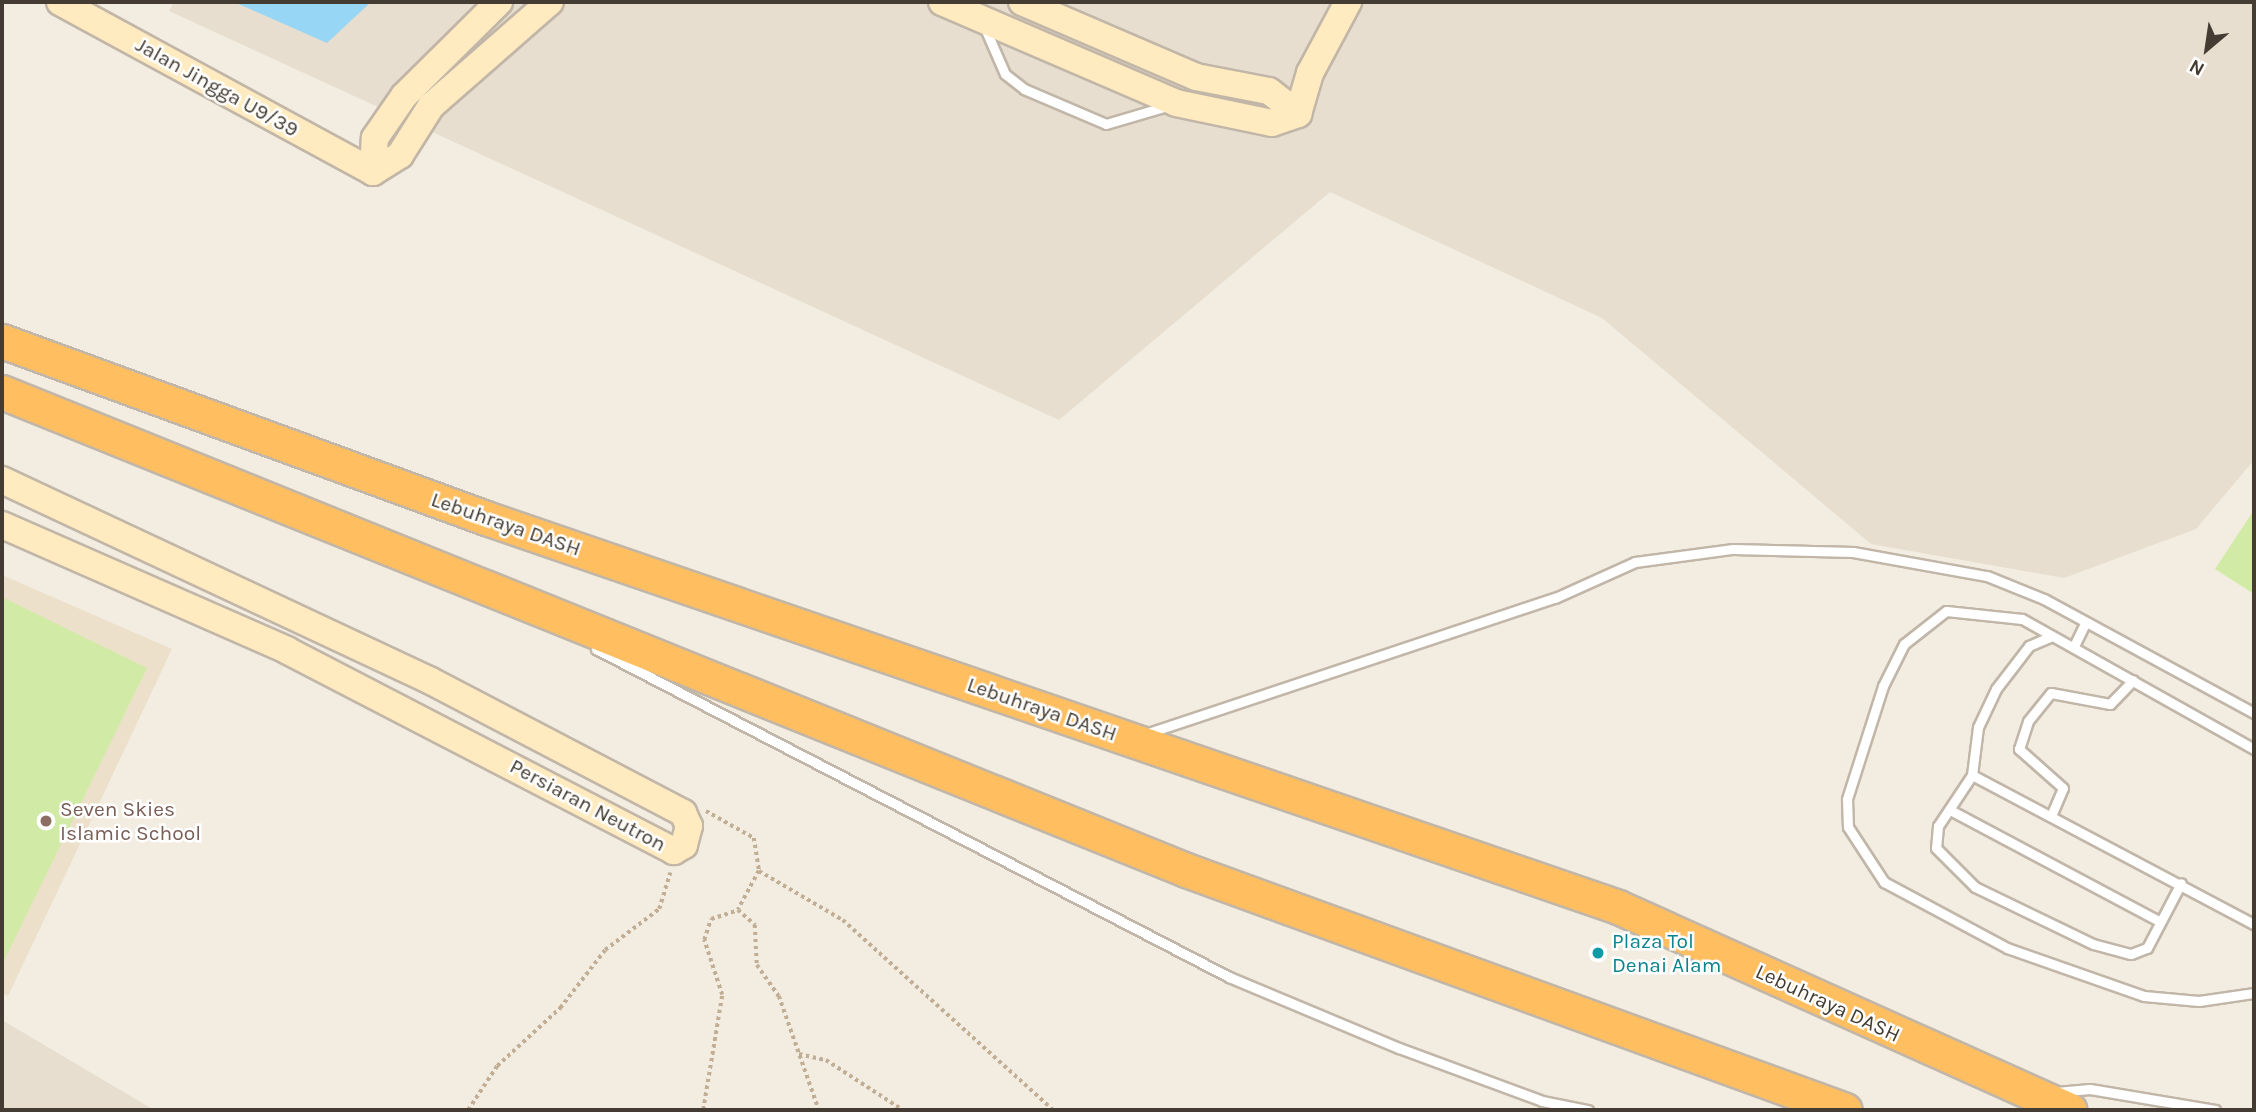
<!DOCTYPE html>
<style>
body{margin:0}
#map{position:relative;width:2256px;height:1112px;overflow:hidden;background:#f2ece1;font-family:Karla,sans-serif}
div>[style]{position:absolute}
.residential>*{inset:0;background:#e7decf}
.education>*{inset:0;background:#ede0ca}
.green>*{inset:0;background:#d1eba6}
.water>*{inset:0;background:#97d6f5}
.path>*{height:3.5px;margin-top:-1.75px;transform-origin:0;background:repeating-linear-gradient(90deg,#c1ae94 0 3.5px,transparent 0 7px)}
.roads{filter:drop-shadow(2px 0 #c1b6a7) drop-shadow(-2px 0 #c1b6a7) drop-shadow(0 2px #c1b6a7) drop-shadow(0 -2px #c1b6a7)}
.lane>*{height:9px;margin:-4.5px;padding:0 4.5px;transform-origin:4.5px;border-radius:4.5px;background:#fff}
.secondary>*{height:26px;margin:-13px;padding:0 13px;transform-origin:13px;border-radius:13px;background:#ffebbf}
.highway>*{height:33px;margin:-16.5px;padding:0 16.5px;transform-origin:16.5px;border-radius:16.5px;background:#ffbe60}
.dots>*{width:19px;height:19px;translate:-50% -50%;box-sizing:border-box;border:4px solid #fff;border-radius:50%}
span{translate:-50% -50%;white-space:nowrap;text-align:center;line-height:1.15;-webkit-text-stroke:5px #fff;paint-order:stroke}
.street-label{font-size:21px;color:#443c32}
.education-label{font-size:21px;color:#785e54}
.left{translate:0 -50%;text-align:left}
.culture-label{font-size:21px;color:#0d838f}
.frame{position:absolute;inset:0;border:4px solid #443c32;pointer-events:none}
.north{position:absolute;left:2172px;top:14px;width:70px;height:70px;-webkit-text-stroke:5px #fff;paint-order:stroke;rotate:209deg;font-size:19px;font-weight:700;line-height:28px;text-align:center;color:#443c32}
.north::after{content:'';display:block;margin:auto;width:24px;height:32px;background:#443c32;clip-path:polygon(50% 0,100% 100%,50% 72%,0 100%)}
</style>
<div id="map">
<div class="residential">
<i style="clip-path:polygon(174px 2px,2254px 2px,2254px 460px,2196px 529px,2064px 578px,1871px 544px,1602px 318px,1330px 192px,1059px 420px,169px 11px)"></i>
<i style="clip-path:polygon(2px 1020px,154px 1110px,2px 1110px)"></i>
</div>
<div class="education">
<i style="clip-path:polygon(2px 575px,172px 649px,8px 996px,2px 993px)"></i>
</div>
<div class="green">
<i style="clip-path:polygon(2254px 510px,2254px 594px,2215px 569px)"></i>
<i style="clip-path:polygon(2px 597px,147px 668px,3px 963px,2px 963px)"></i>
</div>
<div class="water">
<i style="clip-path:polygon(234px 2px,371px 2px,327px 43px)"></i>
</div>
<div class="path">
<i style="left:706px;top:811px;width:55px;rotate:29.4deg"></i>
<i style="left:754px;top:838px;width:33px;rotate:81deg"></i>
<i style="left:759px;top:871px;width:44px;rotate:118.3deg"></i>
<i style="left:759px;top:871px;width:97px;rotate:30.3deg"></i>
<i style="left:843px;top:920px;width:283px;rotate:42.1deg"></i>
<i style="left:799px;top:1054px;width:28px;rotate:13deg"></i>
<i style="left:826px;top:1060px;width:92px;rotate:33deg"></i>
<i style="left:468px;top:1110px;width:53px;rotate:-56.6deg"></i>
<i style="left:497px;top:1066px;width:86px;rotate:-42.6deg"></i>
<i style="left:560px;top:1008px;width:73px;rotate:-52.2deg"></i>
<i style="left:605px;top:950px;width:68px;rotate:-37.2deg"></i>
<i style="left:659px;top:909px;width:38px;rotate:-73deg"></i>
<i style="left:703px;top:1110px;width:117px;rotate:-80.6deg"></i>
<i style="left:722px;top:995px;width:58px;rotate:-108.1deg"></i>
<i style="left:704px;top:940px;width:22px;rotate:-72deg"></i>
<i style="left:711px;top:919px;width:28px;rotate:-18deg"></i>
<i style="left:738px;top:910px;width:23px;rotate:41deg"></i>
<i style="left:755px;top:925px;width:40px;rotate:87.1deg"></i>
<i style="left:757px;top:965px;width:38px;rotate:55deg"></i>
<i style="left:779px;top:996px;width:121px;rotate:70.7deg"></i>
</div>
<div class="roads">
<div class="lane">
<i style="left:984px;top:26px;width:52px;rotate:66.4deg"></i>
<i style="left:1005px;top:74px;width:24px;rotate:38deg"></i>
<i style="left:1024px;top:89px;width:89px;rotate:23.1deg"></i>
<i style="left:1106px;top:124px;width:64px;rotate:-16.4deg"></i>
<i style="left:2052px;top:636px;width:25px;rotate:157deg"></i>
<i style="left:2029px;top:646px;width:54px;rotate:127.5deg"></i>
<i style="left:1996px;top:689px;width:42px;rotate:115.3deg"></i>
<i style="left:1978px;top:727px;width:48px;rotate:97.1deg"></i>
<i style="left:1972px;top:775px;width:319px;rotate:27.9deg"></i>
<i style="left:2074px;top:646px;width:25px;rotate:-64deg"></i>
<i style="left:596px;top:649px;width:713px;rotate:27.39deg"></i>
<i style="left:1229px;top:977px;width:184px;rotate:22.7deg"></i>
<i style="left:1399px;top:1048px;width:153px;rotate:20.3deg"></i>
<i style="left:1542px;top:1101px;width:47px;rotate:11.1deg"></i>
<i style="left:1145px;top:734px;width:432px;rotate:-18.4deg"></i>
<i style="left:1555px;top:598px;width:88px;rotate:-24.2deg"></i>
<i style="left:1635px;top:562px;width:99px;rotate:-7.6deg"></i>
<i style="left:1733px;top:549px;width:120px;rotate:1.4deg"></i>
<i style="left:1853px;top:552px;width:136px;rotate:10.2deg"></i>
<i style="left:1987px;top:576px;width:61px;rotate:22deg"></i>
<i style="left:2044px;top:599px;width:239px;rotate:28.5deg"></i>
<i style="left:2254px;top:749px;width:266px;rotate:-150.7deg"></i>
<i style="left:2022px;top:619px;width:76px;rotate:-174deg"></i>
<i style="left:1946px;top:611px;width:53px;rotate:141.8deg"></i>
<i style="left:1904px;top:644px;width:47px;rotate:116.6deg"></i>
<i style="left:1883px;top:686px;width:119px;rotate:107.7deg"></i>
<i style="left:1847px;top:799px;width:28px;rotate:88deg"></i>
<i style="left:1848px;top:827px;width:66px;rotate:56.8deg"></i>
<i style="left:1884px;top:882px;width:140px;rotate:28.2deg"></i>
<i style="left:2007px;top:948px;width:145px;rotate:19.3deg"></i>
<i style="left:2144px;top:996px;width:55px;rotate:5.2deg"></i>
<i style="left:2199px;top:1001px;width:56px;rotate:-8.3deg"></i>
<i style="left:1972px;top:775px;width:61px;rotate:123.7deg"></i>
<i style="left:1938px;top:826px;width:22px;rotate:95deg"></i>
<i style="left:1936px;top:848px;width:55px;rotate:45deg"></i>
<i style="left:1975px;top:887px;width:131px;rotate:25.8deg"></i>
<i style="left:2093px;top:944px;width:39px;rotate:15deg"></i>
<i style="left:2131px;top:954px;width:17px;rotate:-21deg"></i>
<i style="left:2147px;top:948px;width:73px;rotate:-62.4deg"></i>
<i style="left:1952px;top:811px;width:234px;rotate:28deg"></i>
<i style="left:2051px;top:816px;width:30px;rotate:-67deg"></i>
<i style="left:2063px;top:788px;width:59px;rotate:-138.4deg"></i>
<i style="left:2019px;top:749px;width:29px;rotate:-72deg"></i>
<i style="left:2028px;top:721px;width:36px;rotate:-51deg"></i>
<i style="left:2051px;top:693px;width:60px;rotate:10.6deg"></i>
<i style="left:2110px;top:704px;width:33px;rotate:-46deg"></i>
<i style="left:2056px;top:1092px;width:34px;rotate:-5deg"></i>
<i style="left:2090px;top:1089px;width:127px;rotate:9.5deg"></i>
</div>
<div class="secondary">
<i style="left:60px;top:2px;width:356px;rotate:28.5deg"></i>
<i style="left:942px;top:2px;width:255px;rotate:23.3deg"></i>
<i style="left:1176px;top:103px;width:98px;rotate:11.8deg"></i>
<i style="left:1272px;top:123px;width:28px;rotate:-19deg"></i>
<i style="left:1022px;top:2px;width:189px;rotate:23.3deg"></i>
<i style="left:1196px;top:77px;width:74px;rotate:10.9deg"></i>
<i style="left:1269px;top:91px;width:37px;rotate:38deg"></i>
<i style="left:1298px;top:114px;width:43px;rotate:-73.7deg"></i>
<i style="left:1310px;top:73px;width:81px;rotate:-61.8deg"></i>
<i style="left:373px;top:172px;width:32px;rotate:-32deg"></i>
<i style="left:400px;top:155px;width:58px;rotate:-57.7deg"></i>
<i style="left:431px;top:106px;width:158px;rotate:-41.2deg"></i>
<i style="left:373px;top:172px;width:34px;rotate:-87deg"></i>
<i style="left:375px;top:138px;width:51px;rotate:-55.4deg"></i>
<i style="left:404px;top:96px;width:134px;rotate:-44.7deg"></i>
<i style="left:2px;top:480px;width:472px;rotate:25.1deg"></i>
<i style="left:429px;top:680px;width:287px;rotate:27.6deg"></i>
<i style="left:683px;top:813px;width:14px;rotate:65deg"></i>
<i style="left:689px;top:826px;width:20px;rotate:105deg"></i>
<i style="left:684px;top:845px;width:12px;rotate:149deg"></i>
<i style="left:674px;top:851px;width:436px;rotate:-152.6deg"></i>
<i style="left:287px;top:650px;width:311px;rotate:-156.3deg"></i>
</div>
<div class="highway">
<i style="left:2px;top:341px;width:515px;rotate:20.09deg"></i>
<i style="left:486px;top:518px;width:1197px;rotate:18.96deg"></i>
<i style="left:1618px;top:907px;width:495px;rotate:24.2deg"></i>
<i style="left:2px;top:392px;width:1277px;rotate:21.98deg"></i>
<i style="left:1186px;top:870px;width:701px;rotate:20.01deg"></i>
</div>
</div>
<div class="dots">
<i style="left:46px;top:821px;background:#8d6e63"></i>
<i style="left:1598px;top:953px;background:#0f9aa8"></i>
</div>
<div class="street-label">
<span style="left:217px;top:87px;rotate:29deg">Jalan Jingga U9/39</span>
<span style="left:506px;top:524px;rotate:19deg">Lebuhraya DASH</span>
<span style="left:1042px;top:709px;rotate:19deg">Lebuhraya DASH</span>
<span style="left:588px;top:805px;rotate:28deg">Persiaran Neutron</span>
<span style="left:1828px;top:1003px;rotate:25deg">Lebuhraya DASH</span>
</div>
<div class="education-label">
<span class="left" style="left:60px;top:821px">Seven Skies<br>Islamic School</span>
</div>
<div class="culture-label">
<span class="left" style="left:1612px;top:953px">Plaza Tol<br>Denai Alam</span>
</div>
<div class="frame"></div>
<div class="north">N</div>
</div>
